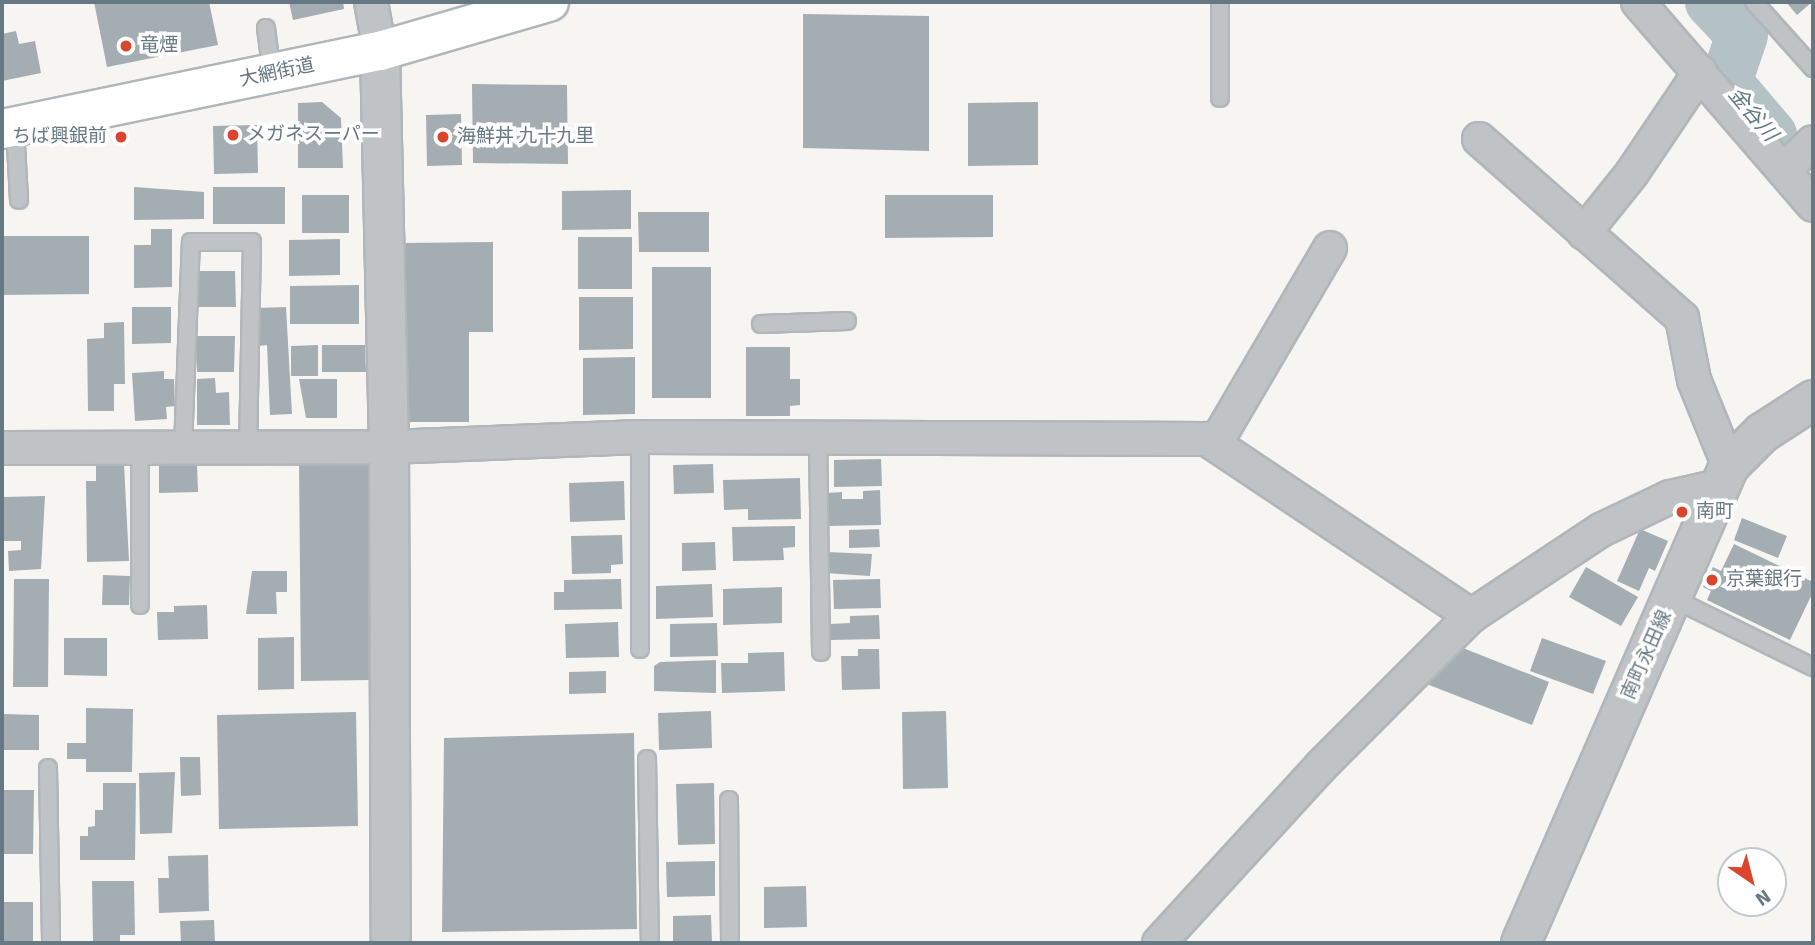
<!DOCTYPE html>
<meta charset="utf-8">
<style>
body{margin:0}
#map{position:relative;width:1815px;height:945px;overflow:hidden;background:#f6f5f2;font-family:Signika,"Noto Sans JP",sans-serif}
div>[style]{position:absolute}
.river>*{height:52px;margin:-26px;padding:0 26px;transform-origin:26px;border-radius:26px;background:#b4c2c5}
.building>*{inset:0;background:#a4adb2}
.roads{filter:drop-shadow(2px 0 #b0b6b9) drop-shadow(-2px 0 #b0b6b9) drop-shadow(0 2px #b0b6b9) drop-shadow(0 -2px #b0b6b9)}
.service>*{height:16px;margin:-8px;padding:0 8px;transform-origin:8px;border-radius:8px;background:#bfc3c6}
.minor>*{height:32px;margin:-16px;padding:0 16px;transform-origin:16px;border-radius:16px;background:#bfc3c6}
.tertiary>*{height:38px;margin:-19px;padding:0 19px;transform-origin:19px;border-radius:19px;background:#bfc3c6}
.primary>*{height:38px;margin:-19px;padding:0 19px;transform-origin:19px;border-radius:19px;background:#fff}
.dots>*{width:19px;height:19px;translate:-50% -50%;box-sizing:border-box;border:4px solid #fff;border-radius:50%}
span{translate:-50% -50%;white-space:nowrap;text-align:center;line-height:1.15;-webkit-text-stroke:7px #fff;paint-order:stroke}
.poi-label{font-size:19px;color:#667882}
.left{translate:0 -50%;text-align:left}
.right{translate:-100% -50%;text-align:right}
.street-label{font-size:19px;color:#667882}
.water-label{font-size:21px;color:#627a7f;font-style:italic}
.frame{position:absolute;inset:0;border:4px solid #667882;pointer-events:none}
.north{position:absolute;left:1717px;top:847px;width:70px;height:70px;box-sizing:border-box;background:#fff;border:2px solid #c2c9cd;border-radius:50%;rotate:145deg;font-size:19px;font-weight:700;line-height:28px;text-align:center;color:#667882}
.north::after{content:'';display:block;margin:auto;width:24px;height:32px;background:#db442d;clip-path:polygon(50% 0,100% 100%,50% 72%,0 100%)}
</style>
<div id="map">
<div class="river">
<i style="left:1711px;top:2px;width:45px;rotate:46.8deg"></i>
<i style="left:1742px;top:35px;width:50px;rotate:108.8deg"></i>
<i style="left:1726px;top:82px;width:70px;rotate:49.7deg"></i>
</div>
<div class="building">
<i style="clip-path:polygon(94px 2px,209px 2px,218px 45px,107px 67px)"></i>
<i style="clip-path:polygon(289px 2px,343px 2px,344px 9px,293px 20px)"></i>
<i style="clip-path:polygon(1786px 2px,1812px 2px,1797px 15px)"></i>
<i style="clip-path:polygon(803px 14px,929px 16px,929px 151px,803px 148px)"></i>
<i style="clip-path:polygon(16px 31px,19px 44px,35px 41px,41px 73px,2px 81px,2px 34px)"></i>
<i style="clip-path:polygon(472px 84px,567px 85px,568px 164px,473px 163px)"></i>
<i style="clip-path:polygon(322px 102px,341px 118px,343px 168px,298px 168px,298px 103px)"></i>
<i style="clip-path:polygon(1038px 102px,1038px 165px,968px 166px,968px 103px)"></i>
<i style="clip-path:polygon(461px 114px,462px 165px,427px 166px,426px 115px)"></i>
<i style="clip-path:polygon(257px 125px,258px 173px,214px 174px,213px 126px)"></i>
<i style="clip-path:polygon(134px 187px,204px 192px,204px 219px,134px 220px)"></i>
<i style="clip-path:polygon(213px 187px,285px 187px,285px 224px,213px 224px)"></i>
<i style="clip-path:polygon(631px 190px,631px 229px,562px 230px,562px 191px)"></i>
<i style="clip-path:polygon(302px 195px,349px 195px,349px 233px,302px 233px)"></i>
<i style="clip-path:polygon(885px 195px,993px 195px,993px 237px,885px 238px)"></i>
<i style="clip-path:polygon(638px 212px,709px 212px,709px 252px,639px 252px)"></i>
<i style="clip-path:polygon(151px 229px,172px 229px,172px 287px,134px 288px,134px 245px,151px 245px)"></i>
<i style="clip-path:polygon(2px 236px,89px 236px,89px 294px,2px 295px)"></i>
<i style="clip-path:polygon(578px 237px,632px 237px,632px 289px,578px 289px)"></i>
<i style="clip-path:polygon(340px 239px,340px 275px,289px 276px,289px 240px)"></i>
<i style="clip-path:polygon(493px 242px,493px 332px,469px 332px,469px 422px,404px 422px,403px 243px)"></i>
<i style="clip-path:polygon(652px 267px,711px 267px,711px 398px,652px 398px)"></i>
<i style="clip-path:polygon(194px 271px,235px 271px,236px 307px,194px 307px)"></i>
<i style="clip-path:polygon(359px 285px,359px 324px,290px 324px,290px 286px)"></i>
<i style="clip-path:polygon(579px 297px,633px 297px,633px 349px,579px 350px)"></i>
<i style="clip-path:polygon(132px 307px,171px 307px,171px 343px,132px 344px)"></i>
<i style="clip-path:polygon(286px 307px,292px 414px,270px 415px,267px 345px,259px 346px,257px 308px)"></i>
<i style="clip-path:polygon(124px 322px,125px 384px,114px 384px,114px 411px,88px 411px,87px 339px,104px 338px,104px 323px)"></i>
<i style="clip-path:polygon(197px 336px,235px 336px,234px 372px,197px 372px)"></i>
<i style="clip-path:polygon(318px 345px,318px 376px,291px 376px,291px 346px)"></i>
<i style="clip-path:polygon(322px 345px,365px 345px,366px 372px,322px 372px)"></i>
<i style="clip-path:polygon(746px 347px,790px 347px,790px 379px,800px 379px,800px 405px,790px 406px,790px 416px,746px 416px)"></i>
<i style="clip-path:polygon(635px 357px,635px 414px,583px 415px,583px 358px)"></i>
<i style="clip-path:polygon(164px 371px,164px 379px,174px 379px,175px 406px,166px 407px,167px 419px,135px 421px,132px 373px)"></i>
<i style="clip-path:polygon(215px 378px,216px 393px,229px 392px,230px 425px,197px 425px,197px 379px)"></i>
<i style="clip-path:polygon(299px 379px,337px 379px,337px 418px,306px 418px)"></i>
<i style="clip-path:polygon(881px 459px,882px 486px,834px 487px,834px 460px)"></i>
<i style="clip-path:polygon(370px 460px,372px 680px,301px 681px,299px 461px)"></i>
<i style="clip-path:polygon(96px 464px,124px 464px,129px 561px,87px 562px,86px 481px,96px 481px)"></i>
<i style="clip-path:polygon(197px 464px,198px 492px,159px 493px,159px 465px)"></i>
<i style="clip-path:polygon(713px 464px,714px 493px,674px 494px,673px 465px)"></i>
<i style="clip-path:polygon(800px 478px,801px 519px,748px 520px,748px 509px,724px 510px,723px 480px)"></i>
<i style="clip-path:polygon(624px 481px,625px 520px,570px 522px,569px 483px)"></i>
<i style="clip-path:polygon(880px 490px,881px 525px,827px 526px,827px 493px,842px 492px,842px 499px,863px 499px,863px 491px)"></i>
<i style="clip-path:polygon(45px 496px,41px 569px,9px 571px,8px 551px,21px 550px,21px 541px,2px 541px,2px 497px)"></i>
<i style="clip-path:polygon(1742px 518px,1787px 536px,1778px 558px,1734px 540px)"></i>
<i style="clip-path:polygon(795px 526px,795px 547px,783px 548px,784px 560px,733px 561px,732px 527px)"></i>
<i style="clip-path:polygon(879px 529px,880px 547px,849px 548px,849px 530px)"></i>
<i style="clip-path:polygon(1640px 529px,1668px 541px,1655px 571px,1649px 568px,1639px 591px,1617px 581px)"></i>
<i style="clip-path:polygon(622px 535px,623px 564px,611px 565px,611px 573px,572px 574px,571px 536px)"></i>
<i style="clip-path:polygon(715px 542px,716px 570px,682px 571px,682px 543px)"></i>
<i style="clip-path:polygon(1734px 544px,1813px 582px,1813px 592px,1790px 640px,1707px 600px,1711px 591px,1703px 587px,1713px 567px,1721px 571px)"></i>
<i style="clip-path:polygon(827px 552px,872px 554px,870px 576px,825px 573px)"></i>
<i style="clip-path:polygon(1586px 567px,1638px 597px,1621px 626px,1569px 597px)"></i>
<i style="clip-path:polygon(252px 571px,287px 571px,287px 592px,276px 592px,277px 614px,246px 614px)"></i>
<i style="clip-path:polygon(103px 575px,130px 576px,129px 605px,102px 605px)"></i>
<i style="clip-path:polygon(14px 579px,49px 579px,48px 687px,13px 687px)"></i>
<i style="clip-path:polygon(621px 579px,622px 609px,554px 610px,554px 592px,564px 592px,564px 580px)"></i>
<i style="clip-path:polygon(880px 579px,881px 608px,834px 609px,833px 580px)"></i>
<i style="clip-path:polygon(712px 584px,713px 617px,656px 619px,656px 586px)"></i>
<i style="clip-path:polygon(782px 587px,782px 623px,723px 625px,723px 589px)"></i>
<i style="clip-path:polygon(207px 605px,208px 639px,158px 640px,157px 612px,174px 612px,174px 606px)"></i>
<i style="clip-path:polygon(879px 615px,880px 639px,830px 640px,830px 624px,850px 623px,850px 616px)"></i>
<i style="clip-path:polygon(618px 622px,619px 657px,566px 658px,565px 624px)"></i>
<i style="clip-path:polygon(717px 623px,718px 656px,670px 657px,670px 624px)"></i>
<i style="clip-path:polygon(294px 637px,294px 689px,258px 690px,258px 638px)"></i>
<i style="clip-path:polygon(64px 638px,107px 638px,107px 676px,64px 675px)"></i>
<i style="clip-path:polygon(1542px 638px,1606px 661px,1593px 694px,1530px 671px)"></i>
<i style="clip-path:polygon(1458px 646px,1549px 682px,1532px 725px,1424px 683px)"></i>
<i style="clip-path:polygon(858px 649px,879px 649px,880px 689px,842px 690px,841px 656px,858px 656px)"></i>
<i style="clip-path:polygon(784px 652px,785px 691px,722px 693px,721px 663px,748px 663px,748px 653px)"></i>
<i style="clip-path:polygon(716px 660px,716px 693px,654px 691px,654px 666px,660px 662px)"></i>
<i style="clip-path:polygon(606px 671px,606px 693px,569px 694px,569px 672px)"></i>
<i style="clip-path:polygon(86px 708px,133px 709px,132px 772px,86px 772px,86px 759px,67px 759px,67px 743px,86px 743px)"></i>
<i style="clip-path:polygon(711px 711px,712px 748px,659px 750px,658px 713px)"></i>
<i style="clip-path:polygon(946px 711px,948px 788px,903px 789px,902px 712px)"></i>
<i style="clip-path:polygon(356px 712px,358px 826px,219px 829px,217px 715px)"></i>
<i style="clip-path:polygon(2px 714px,39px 715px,39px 750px,2px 750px)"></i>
<i style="clip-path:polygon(634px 733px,637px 929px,442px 932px,444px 738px)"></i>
<i style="clip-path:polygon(180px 757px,200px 757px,201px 795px,181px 796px)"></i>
<i style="clip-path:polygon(175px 772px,172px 833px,140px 834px,139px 773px)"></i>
<i style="clip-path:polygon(103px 783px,136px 783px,135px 860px,80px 860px,80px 836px,88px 836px,88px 827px,95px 826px,95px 810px,103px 810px)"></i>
<i style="clip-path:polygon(714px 783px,715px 844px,678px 845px,676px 784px)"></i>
<i style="clip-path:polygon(2px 790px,34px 790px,33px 854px,2px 854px)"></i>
<i style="clip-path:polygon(208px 855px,209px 911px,159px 913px,158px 878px,169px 878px,168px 856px)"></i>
<i style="clip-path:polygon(715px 861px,715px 896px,667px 897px,666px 862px)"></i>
<i style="clip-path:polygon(92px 881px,134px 881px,135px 935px,120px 935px,120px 943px,93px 943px)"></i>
<i style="clip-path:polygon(806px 886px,807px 927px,764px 928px,764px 887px)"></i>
<i style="clip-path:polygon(2px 902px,33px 902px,33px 943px,2px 943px)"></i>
<i style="clip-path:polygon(711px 915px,712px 943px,673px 943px,673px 916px)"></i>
<i style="clip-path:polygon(214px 920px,215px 943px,181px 943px,180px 921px)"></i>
</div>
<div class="roads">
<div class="service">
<i style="left:1754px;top:2px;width:89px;rotate:48.2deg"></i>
<i style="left:266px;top:28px;width:46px;rotate:82.6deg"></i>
<i style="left:1220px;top:98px;width:96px;rotate:-90deg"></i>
<i style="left:15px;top:126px;width:74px;rotate:86.9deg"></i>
<i style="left:761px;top:324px;width:86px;rotate:-2deg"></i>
<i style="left:818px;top:436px;width:216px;rotate:89.2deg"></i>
<i style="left:640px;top:437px;width:212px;rotate:90deg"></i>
<i style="left:183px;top:448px;width:206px;rotate:-87.8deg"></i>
<i style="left:191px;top:242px;width:61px"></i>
<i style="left:252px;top:242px;width:206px;rotate:91.1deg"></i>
<i style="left:1672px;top:598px;width:157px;rotate:26.1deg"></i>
<i style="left:140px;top:605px;width:158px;rotate:-90deg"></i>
<i style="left:647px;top:759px;width:184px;rotate:89.1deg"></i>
<i style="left:48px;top:768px;width:175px;rotate:89deg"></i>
<i style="left:729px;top:800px;width:143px;rotate:89.6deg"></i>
</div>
<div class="minor">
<i style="left:371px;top:2px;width:50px;rotate:79.6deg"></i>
<i style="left:1638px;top:2px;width:268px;rotate:49.2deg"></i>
<i style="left:1479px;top:139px;width:271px;rotate:41.4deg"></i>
<i style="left:1682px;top:318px;width:63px;rotate:79deg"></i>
<i style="left:1694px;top:380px;width:93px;rotate:67.9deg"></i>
<i style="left:1784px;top:170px;width:40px;rotate:-44deg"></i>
<i style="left:1584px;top:233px;width:77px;rotate:-51.3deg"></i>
<i style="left:1632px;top:173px;width:122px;rotate:-56deg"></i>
<i style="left:1215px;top:444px;width:227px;rotate:-59.6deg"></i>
<i style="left:2px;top:448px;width:387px;rotate:-0.1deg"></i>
<i style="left:389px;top:447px;width:251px;rotate:-2.3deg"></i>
<i style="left:640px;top:437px;width:567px;rotate:0.2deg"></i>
<i style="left:1207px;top:439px;width:318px;rotate:33.8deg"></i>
<i style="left:1159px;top:943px;width:240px;rotate:-47.5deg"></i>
<i style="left:1321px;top:766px;width:212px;rotate:-45deg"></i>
<i style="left:1471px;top:616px;width:156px;rotate:-33.5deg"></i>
<i style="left:1601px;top:530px;width:76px;rotate:-25.6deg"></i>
<i style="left:1670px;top:497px;width:50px;rotate:-12.7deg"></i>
</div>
<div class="tertiary">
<i style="left:380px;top:51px;width:396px;rotate:88.7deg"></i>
<i style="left:389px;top:447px;width:496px;rotate:89.8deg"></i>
<i style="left:1521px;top:943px;width:520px;rotate:-66.44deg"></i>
<i style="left:1729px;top:466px;width:47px;rotate:-45deg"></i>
<i style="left:1762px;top:433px;width:61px;rotate:-32.9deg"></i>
</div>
<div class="primary">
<i style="left:2px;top:129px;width:386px;rotate:-11.7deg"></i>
<i style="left:380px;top:51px;width:176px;rotate:-16.2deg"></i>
</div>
</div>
<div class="dots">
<i style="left:126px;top:46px;background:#db442d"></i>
<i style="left:233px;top:135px;background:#db442d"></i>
<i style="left:121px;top:137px;background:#db442d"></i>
<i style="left:443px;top:137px;background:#db442d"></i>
<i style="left:1682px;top:512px;background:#db442d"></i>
<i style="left:1712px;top:580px;background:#db442d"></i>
</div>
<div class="poi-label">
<span class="left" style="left:140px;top:46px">竜煙</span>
<span class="left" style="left:247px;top:135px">メガネスーパー</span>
<span class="right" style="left:107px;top:137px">ちば興銀前</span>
<span class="left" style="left:457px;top:137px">海鮮丼 九十九里</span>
<span class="left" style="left:1696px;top:512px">南町</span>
<span class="left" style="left:1726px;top:580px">京葉銀行</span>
</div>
<div class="street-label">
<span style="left:277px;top:73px;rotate:-12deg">大網街道</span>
<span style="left:1647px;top:655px;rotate:-66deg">南町永田線</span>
</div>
<div class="water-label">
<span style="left:1753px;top:114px;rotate:50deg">金谷川</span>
</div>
<div class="frame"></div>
<div class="north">N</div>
</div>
